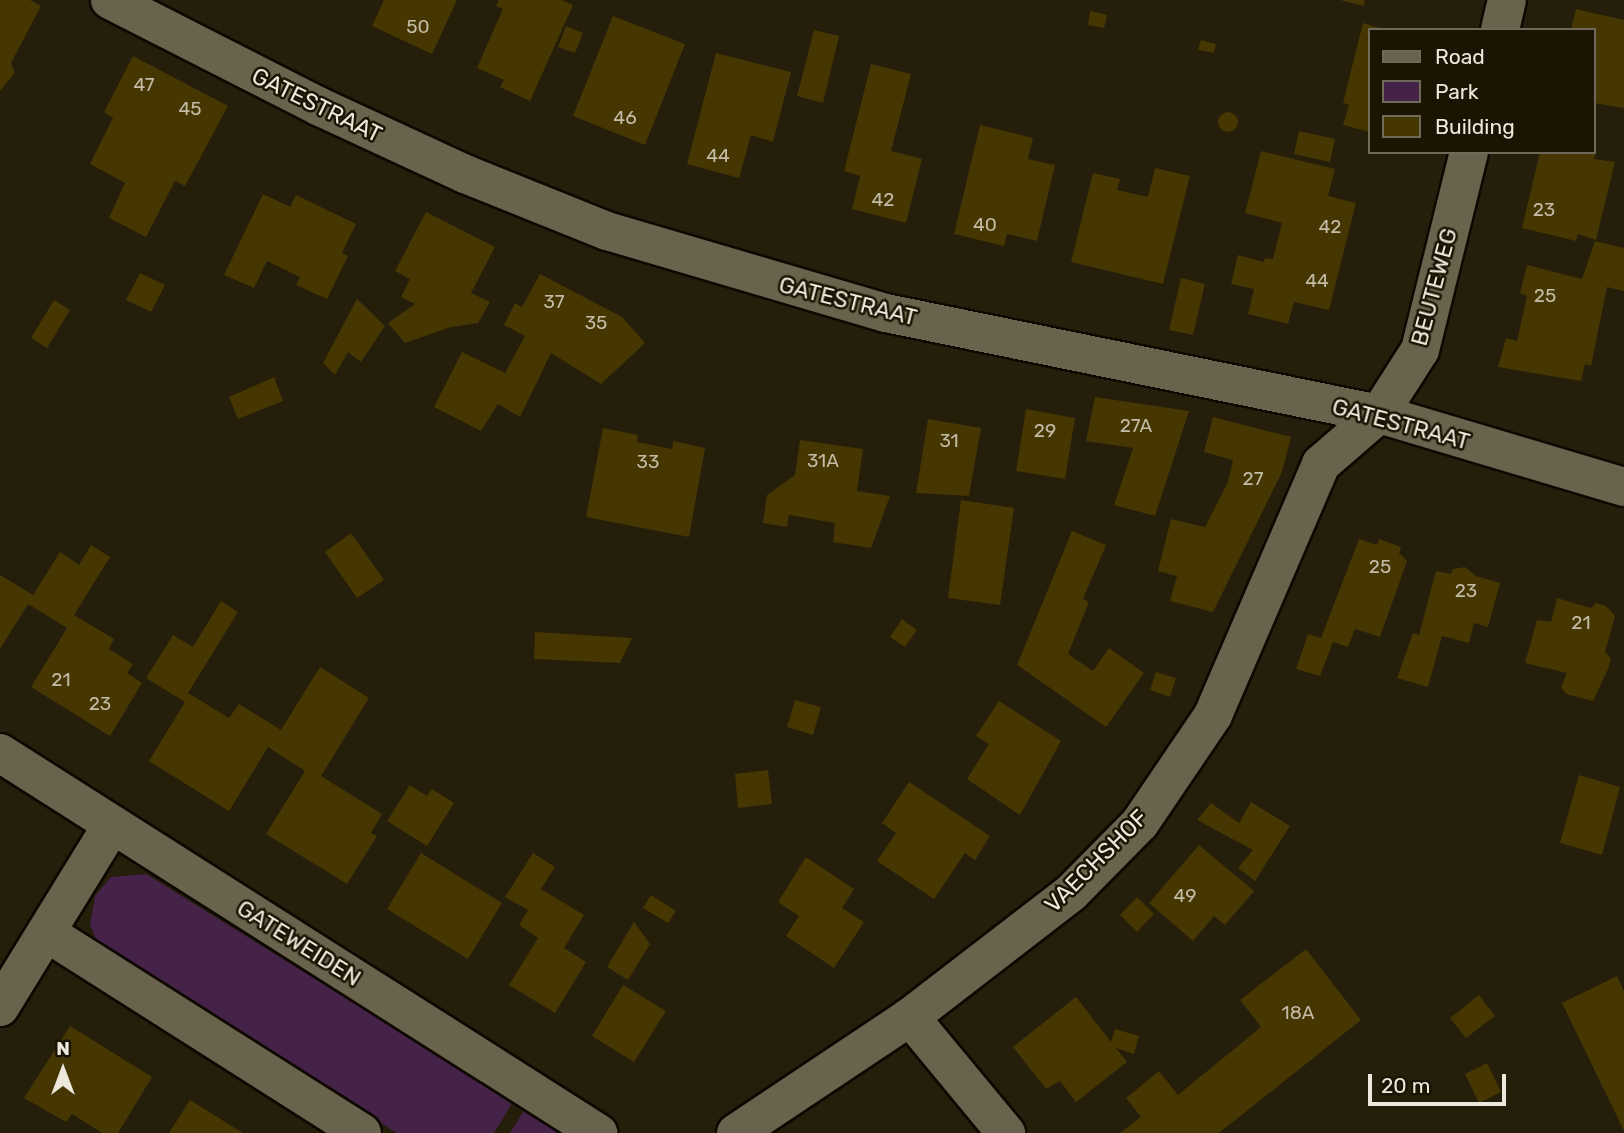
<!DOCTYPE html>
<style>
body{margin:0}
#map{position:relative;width:1624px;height:1133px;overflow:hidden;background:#251e0a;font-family:Rubik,sans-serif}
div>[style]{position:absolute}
.green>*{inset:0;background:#452349}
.building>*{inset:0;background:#453602}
.round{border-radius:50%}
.roads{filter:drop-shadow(2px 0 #0e0800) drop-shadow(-2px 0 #0e0800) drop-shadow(0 2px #0e0800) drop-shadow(0 -2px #0e0800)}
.minor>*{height:38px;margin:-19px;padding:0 19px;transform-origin:19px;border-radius:19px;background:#69624c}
span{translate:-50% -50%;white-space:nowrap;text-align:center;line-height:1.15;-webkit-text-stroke:5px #1b1402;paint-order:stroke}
.number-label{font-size:19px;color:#c2bca6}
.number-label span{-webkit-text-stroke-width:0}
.street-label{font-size:23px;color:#ece8dc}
.legend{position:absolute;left:1368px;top:28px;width:228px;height:126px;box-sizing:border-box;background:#1b1402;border:2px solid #6f6959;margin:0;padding:9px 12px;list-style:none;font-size:21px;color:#ece8dc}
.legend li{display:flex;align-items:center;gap:14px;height:35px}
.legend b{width:35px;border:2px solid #6f6959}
.north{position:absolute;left:28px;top:1035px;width:70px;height:70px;-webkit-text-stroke:5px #1b1402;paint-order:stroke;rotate:0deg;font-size:19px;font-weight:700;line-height:28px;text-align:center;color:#ece8dc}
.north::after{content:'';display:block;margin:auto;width:24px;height:32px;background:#ece8dc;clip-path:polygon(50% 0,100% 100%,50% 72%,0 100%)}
.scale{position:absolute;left:1368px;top:1074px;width:138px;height:32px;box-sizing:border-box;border:4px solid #ece8dc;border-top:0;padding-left:9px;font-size:21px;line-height:24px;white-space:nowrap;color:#ece8dc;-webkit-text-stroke:5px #1b1402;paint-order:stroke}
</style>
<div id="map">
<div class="green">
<i style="clip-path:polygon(146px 874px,513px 1102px,494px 1133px,397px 1133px,110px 954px,98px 945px,90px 924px,95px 896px,111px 877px)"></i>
<i style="clip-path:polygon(525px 1109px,563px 1133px,510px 1133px)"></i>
</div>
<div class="building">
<i style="clip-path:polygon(0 0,30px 0,41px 6px,11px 63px,15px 73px,0 91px)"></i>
<i style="clip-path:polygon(384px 0,457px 0,432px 54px,372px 26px)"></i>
<i style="clip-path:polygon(499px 0,562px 0,573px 5px,530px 101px,500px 87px,504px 80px,477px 68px,503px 9px,496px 6px)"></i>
<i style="clip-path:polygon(1340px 0,1365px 0,1364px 6px)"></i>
<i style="clip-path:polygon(1576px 9px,1624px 20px,1624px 108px,1594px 103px,1594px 30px,1571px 30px)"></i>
<i style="clip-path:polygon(1090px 11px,1107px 15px,1104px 28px,1088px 25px)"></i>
<i style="clip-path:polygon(613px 16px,685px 44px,645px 145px,573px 116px)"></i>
<i style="clip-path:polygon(1363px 23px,1384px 29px,1370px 30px,1370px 132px,1343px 125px,1349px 105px,1343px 103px)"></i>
<i style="clip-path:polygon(566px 26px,583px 33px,575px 53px,558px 47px)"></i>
<i style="clip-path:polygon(814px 30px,839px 36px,823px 103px,797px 96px)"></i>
<i style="clip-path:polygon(1201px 40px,1216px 44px,1214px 53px,1198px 50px)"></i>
<i style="clip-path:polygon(716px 53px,791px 72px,773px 142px,751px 135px,739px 178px,687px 164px)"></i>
<i style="clip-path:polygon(133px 56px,228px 106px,185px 186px,175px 181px,146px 237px,109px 218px,125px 183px,90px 164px,113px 118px,104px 112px)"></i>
<i style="clip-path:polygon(871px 64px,911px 74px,891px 151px,922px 159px,906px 223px,852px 209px,860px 176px,844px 171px)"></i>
<i class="round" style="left:1218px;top:112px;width:20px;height:20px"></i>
<i style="clip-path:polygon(980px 125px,1033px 138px,1028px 159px,1055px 165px,1037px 241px,1007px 234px,1004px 246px,954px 234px)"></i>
<i style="clip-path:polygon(1299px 131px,1335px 139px,1330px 162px,1294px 154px)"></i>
<i style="clip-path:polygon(1261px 151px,1335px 169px,1328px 196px,1356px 203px,1329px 310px,1294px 302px,1288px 324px,1248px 314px,1254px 289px,1231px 284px,1238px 255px,1264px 262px,1265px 258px,1273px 259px,1282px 223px,1245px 213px)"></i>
<i style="clip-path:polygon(1540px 152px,1596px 152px,1594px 159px,1615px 162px,1596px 240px,1578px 234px,1576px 241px,1522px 228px)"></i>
<i style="clip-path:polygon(1155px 168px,1190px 176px,1163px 284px,1071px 262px,1093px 173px,1120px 179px,1117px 190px,1148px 197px)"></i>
<i style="clip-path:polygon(263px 194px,290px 207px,296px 195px,356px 224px,342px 253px,348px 256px,327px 299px,296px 285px,300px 277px,267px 261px,254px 288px,224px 275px)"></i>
<i style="clip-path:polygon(426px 212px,495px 247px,471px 293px,490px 302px,478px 323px,451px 327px,405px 343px,388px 323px,415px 304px,401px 297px,410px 279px,395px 271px)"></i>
<i style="clip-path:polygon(1595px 241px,1624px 248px,1624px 291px,1607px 287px,1591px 366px,1585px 364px,1581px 381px,1498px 367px,1506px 338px,1517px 341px,1527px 296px,1520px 293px,1527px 265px,1582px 279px)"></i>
<i style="clip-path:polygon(140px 273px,165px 285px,151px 312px,126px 300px)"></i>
<i style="clip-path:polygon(540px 274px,622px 317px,645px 343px,601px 384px,551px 353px,520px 417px,498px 404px,481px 431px,434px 407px,462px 352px,505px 373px,525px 336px,504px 325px,515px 303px,522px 307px)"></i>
<i style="clip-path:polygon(1181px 278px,1205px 284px,1193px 335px,1169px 330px)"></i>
<i style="clip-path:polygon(357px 299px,385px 326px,361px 362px,348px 352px,335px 375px,323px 363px)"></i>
<i style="clip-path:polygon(54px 300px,70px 310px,47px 348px,31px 338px)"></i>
<i style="clip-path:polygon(274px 377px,283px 401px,238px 419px,229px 397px)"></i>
<i style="clip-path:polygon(1095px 397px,1189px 411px,1155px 516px,1114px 505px,1133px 448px,1086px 441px)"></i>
<i style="clip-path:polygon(1026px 409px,1075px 418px,1065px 479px,1016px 471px)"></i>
<i style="clip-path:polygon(1213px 417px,1291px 437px,1282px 472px,1213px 612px,1170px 601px,1177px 576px,1158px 571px,1171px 519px,1205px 527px,1228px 482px,1233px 460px,1204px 452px)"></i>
<i style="clip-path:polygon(928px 419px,981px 428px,969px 496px,916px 493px)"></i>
<i style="clip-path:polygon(603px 428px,638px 435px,637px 442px,672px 449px,673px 441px,705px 448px,689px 537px,586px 517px)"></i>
<i style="clip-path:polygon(800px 440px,863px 449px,857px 491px,890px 496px,871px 548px,833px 542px,835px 523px,789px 515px,787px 527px,763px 523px,767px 495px,795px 475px)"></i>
<i style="clip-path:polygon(961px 500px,1014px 508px,1000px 605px,948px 598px)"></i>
<i style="clip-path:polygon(1072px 531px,1106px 545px,1083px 599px,1089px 602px,1068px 654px,1093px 671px,1109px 648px,1144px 673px,1106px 727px,1017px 665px)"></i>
<i style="clip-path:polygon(351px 533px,384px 580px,357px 598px,325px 552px)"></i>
<i style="clip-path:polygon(1359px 539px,1377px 545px,1379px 539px,1401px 547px,1399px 553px,1407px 561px,1380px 637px,1355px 629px,1348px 647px,1333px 642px,1320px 676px,1296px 669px,1308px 634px,1321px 638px)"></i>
<i style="clip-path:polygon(91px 545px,110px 557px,74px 615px,114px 639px,109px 649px,133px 664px,127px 673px,142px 683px,110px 736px,31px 687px,67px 628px,28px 604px,0 649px,0 575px,33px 595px,60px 552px,79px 565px)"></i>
<i style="clip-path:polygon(1465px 567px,1476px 576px,1500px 583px,1488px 627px,1474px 623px,1469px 643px,1442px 636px,1428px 687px,1397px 678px,1413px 633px,1419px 635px,1436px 571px,1451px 574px,1453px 569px)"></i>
<i style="clip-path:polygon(1557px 598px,1591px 608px,1596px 603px,1606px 606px,1615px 616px,1605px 652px,1611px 658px,1608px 669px,1593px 701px,1566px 694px,1561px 687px,1567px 673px,1525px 663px,1537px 620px,1551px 622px)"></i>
<i style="clip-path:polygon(221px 601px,238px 612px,188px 693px,229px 718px,239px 704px,281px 730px,320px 667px,369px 698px,321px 776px,382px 814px,371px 833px,377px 836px,347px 884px,266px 834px,305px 771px,268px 747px,229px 811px,149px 761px,185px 702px,146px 678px,173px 635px,193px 647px)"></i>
<i style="clip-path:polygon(902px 619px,917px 630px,905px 647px,890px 637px)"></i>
<i style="clip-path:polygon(535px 632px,632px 638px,620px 663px,534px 659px)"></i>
<i style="clip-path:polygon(1156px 672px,1176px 678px,1170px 697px,1150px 690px)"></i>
<i style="clip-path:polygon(795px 700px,821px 707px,813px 735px,787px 727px)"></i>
<i style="clip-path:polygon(999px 701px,1061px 741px,1020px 815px,967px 779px,989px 744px,976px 736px)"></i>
<i style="clip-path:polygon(768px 770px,772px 804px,738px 808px,735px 774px)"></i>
<i style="clip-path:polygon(1579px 775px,1620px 787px,1602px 855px,1560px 843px)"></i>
<i style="clip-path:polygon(909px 782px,990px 836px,975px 860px,965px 853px,934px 899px,877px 861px,896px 833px,882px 823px)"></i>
<i style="clip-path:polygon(410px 785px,427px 796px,432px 789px,454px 803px,427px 846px,387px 821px)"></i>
<i style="clip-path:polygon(1251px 802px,1290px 826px,1255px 881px,1238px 868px,1253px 850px,1197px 820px,1211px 803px,1239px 823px)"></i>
<i style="clip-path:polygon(1199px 845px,1254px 891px,1225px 925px,1214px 916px,1193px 941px,1149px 903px)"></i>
<i style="clip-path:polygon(421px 853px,502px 903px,468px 959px,387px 909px)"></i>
<i style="clip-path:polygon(533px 853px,555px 867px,541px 889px,584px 915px,564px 948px,586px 962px,555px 1013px,509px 985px,538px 938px,519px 925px,528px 910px,505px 897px)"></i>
<i style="clip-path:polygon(806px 857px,854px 889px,842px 908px,864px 922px,834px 968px,786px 936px,799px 916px,778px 902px)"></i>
<i style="clip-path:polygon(651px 895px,676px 911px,668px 923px,643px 908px)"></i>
<i style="clip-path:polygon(1137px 897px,1154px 914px,1137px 932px,1120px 915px)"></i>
<i style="clip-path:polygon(634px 922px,650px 944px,628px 980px,607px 967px)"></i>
<i style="clip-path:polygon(1306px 949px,1361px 1020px,1219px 1133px,1120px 1133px,1141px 1117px,1126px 1098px,1159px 1071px,1178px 1095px,1261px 1027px,1240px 1000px)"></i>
<i style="clip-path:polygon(1617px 976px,1624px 991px,1624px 1131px,1562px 1003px)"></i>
<i style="clip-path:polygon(623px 985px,666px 1011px,634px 1062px,592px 1036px)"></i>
<i style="clip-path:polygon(1479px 995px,1495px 1016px,1466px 1038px,1450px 1018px)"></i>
<i style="clip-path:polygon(1076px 997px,1111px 1042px,1115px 1029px,1139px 1036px,1134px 1054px,1116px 1048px,1127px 1062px,1076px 1102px,1060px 1081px,1046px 1089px,1013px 1047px)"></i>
<i style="clip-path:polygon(70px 1026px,152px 1077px,118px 1133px,102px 1133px,72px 1114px,66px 1122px,24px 1098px)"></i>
<i style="clip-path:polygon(1487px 1063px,1501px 1092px,1479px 1103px,1465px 1074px)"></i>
<i style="clip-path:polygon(190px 1100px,230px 1125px,243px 1133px,169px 1133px)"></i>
</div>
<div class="roads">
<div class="minor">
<i style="left:110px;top:0;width:233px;rotate:27deg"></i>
<i style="left:318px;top:106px;width:162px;rotate:24.8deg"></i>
<i style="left:465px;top:174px;width:153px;rotate:21.9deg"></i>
<i style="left:607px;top:231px;width:291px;rotate:16.4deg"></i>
<i style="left:886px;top:313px;width:503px;rotate:11.58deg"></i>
<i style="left:1379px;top:414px;width:256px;rotate:16.6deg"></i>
<i style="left:1500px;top:30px;width:31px;rotate:-77deg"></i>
<i style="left:0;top:753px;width:709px;rotate:32.43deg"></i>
<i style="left:47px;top:933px;width:373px;rotate:32.4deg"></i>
<i style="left:0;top:1007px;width:214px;rotate:-58.4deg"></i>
<i style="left:910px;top:1017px;width:151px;rotate:50.4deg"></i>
<i style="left:736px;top:1133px;width:209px;rotate:-33.7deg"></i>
<i style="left:910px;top:1017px;width:203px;rotate:-37.6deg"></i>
<i style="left:1071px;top:893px;width:98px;rotate:-45.4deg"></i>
<i style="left:1140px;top:823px;width:130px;rotate:-55.9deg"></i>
<i style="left:1213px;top:715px;width:273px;rotate:-66.7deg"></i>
<i style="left:1321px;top:464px;width:77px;rotate:-40.8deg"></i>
<i style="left:1379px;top:414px;width:76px;rotate:-57.4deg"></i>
<i style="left:1420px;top:350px;width:204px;rotate:-76.1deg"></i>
</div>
</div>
<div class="number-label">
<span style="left:418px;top:27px">50</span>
<span style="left:144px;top:85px">47</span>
<span style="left:190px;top:109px">45</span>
<span style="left:625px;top:118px">46</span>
<span style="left:718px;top:156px">44</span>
<span style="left:883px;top:200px">42</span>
<span style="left:1544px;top:210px">23</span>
<span style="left:985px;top:225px">40</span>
<span style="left:1330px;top:227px">42</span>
<span style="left:1317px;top:281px">44</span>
<span style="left:1545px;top:296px">25</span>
<span style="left:554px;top:302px">37</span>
<span style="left:596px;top:323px">35</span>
<span style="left:1136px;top:426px">27A</span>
<span style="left:1045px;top:431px">29</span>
<span style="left:949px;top:441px">31</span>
<span style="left:823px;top:461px">31A</span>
<span style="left:648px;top:462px">33</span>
<span style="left:1253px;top:479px">27</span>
<span style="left:1380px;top:567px">25</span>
<span style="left:1466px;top:591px">23</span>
<span style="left:1581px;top:623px">21</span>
<span style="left:61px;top:680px">21</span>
<span style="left:100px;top:704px">23</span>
<span style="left:1185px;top:896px">49</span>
<span style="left:1298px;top:1013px">18A</span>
</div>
<div class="street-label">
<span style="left:317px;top:105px;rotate:26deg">GATESTRAAT</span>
<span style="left:1434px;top:287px;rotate:-75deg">BEUTEWEG</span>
<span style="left:848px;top:301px;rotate:14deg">GATESTRAAT</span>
<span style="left:1401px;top:424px;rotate:15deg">GATESTRAAT</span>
<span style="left:1096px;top:861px;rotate:-45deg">VAECHSHOF</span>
<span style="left:299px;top:943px;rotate:32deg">GATEWEIDEN</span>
</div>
<ul class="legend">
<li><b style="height:9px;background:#69624c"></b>Road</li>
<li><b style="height:19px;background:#452349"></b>Park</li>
<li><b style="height:19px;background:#453602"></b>Building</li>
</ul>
<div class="north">N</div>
<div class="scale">20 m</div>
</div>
